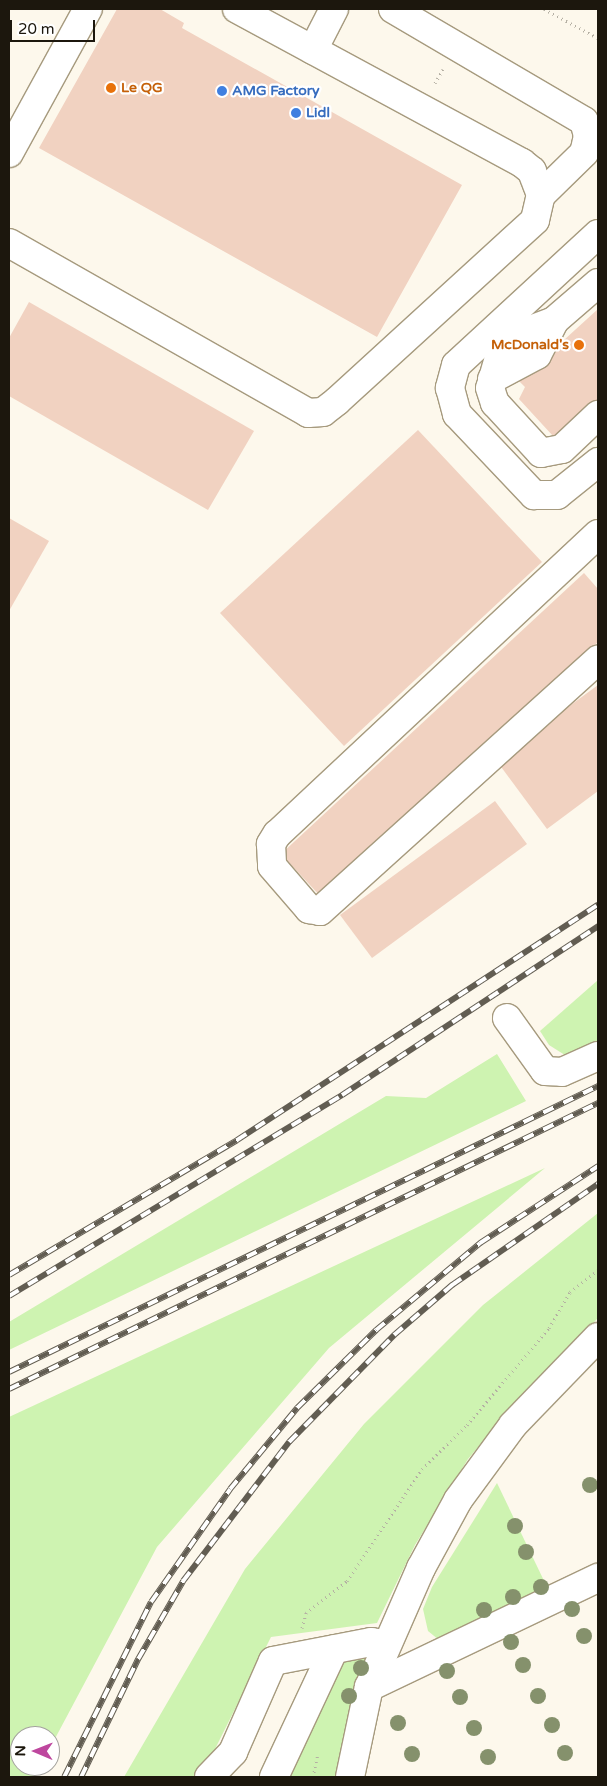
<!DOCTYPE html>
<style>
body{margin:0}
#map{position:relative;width:607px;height:1786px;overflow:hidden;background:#fdf8ec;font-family:"Varela Round",sans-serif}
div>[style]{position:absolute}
.green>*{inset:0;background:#cef3b1}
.building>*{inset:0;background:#f1d2c1}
.path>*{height:3px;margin-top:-1.5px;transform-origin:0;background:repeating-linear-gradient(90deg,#b4afa3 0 1px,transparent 0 5px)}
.roads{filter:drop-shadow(1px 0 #a69a7e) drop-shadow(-1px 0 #a69a7e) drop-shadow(0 1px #a69a7e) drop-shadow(0 -1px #a69a7e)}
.minor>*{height:28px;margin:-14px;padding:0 14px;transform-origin:14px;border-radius:14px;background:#fff}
.rail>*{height:5.5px;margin-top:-2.75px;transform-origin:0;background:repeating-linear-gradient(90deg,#fff 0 11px,#625d52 0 22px);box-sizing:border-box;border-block:1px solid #625d52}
.trees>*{width:16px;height:16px;margin:-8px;border-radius:50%;background:#85916c}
.dots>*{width:14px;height:14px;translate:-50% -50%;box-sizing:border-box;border:2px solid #fff;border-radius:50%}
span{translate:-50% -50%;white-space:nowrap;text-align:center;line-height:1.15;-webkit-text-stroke:4.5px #fff;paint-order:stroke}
.food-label{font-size:14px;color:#c56008;font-weight:700}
.left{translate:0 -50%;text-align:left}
.right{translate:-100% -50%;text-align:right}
.shop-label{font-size:14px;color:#366cbe;font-weight:700}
.frame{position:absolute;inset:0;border:10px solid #1c170d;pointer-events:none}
.north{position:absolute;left:10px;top:1726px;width:50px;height:50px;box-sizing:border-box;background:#fff;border:1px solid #a4a29e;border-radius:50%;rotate:271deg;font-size:14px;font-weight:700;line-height:20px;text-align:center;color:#1c170d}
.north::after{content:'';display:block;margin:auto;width:18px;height:22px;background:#be479e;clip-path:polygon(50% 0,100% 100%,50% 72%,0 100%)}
.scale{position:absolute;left:10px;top:20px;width:85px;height:22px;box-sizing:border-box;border:2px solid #1c170d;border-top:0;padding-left:6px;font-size:15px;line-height:18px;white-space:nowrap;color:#1c170d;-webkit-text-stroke:4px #fff;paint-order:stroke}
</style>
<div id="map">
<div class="green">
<i style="clip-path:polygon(598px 980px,598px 1042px,568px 1057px,549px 1045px,540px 1031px)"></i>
<i style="clip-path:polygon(497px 1054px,526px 1101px,9px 1350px,9px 1322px,386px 1096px,426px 1098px)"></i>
<i style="clip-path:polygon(545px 1168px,329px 1348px,157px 1547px,50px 1748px,50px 1736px,20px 1736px,20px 1766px,40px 1766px,34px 1777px,9px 1777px,9px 1417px)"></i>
<i style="clip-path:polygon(598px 1213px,598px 1318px,522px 1395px,468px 1459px,415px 1545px,377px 1623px,271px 1637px,201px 1777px,124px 1777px,245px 1569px,364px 1424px,483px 1305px)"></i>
<i style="clip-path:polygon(497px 1483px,547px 1587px,439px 1640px,428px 1631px,423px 1609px,432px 1587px)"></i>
<i style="clip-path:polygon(367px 1658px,338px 1777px,284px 1777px,340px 1663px)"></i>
</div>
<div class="building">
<i style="clip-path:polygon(117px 9px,160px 9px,184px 23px,182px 28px,462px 185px,377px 337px,39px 148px)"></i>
<i style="clip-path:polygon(29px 302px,254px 431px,208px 510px,9px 396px,9px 338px)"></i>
<i style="clip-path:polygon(598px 309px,598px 415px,553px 436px,519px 399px,525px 387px,519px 381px)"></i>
<i style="clip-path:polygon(418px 430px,542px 562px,344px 746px,220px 613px)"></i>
<i style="clip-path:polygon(9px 518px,49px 541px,9px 611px)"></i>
<i style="clip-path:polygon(584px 573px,598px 589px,598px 642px,322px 898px,281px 854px)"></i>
<i style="clip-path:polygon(598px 685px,598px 791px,547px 829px,496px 760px)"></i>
<i style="clip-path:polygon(495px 801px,527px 844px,372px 958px,340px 915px)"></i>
</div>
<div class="path">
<i style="left:544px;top:9px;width:61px;rotate:28.2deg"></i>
<i style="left:435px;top:83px;width:16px;rotate:-60deg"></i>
<i style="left:302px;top:1628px;width:16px;rotate:-75deg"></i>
<i style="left:306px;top:1613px;width:52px;rotate:-38deg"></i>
<i style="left:347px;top:1581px;width:135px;rotate:-56.2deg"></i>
<i style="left:422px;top:1469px;width:63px;rotate:-44.4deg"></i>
<i style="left:467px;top:1425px;width:127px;rotate:-49.8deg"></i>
<i style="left:549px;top:1328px;width:42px;rotate:-59.7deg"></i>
<i style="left:570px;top:1292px;width:36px;rotate:-38deg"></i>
<i style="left:313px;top:1777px;width:24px;rotate:-78deg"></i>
</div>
<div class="roads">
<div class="minor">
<i style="left:393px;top:9px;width:221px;rotate:30.4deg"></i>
<i style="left:584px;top:121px;width:16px;rotate:75deg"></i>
<i style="left:588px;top:136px;width:17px;rotate:103deg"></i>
<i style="left:584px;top:153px;width:60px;rotate:135.7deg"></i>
<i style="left:313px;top:50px;width:46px;rotate:-62.9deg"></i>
<i style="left:9px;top:153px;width:164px;rotate:-61.3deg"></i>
<i style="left:598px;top:234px;width:193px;rotate:137.3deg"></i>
<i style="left:456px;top:365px;width:24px;rotate:105deg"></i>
<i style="left:450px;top:388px;width:27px;rotate:75deg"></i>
<i style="left:457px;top:414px;width:112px;rotate:46.5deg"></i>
<i style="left:534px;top:495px;width:23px"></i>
<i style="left:557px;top:495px;width:53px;rotate:-38.8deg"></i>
<i style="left:9px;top:243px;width:344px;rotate:29.6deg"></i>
<i style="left:308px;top:413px;width:15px;rotate:-4deg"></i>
<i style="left:323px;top:412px;width:18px;rotate:-38deg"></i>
<i style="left:337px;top:401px;width:268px;rotate:-42.4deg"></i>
<i style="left:535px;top:220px;width:26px;rotate:-77deg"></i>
<i style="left:541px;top:195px;width:26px;rotate:-111deg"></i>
<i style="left:532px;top:171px;width:13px;rotate:-141deg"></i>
<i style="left:522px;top:163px;width:324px;rotate:-151.6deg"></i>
<i style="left:598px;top:283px;width:58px;rotate:139.2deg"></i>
<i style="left:554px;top:321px;width:34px;rotate:159deg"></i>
<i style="left:522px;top:333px;width:30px;rotate:136deg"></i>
<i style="left:500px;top:354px;width:35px;rotate:106deg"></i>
<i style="left:490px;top:388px;width:16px;rotate:72deg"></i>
<i style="left:495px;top:403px;width:68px;rotate:47.4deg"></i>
<i style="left:541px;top:453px;width:21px;rotate:-11deg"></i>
<i style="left:562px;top:449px;width:50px;rotate:-43.4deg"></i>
<i style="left:492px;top:379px;width:51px;rotate:-28.1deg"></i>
<i style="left:537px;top:355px;width:38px;rotate:-63deg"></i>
<i style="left:598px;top:534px;width:439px;rotate:136.9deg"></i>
<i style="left:277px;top:834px;width:12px;rotate:121deg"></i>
<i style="left:271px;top:844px;width:22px;rotate:87deg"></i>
<i style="left:272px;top:866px;width:57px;rotate:49.3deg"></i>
<i style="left:309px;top:909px;width:11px;rotate:10deg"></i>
<i style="left:320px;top:911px;width:375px;rotate:-42.1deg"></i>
<i style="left:507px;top:1018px;width:65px;rotate:54.4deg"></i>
<i style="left:545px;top:1071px;width:17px;rotate:3deg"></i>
<i style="left:562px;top:1072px;width:39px;rotate:-24deg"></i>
<i style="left:369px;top:1687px;width:254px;rotate:-25.5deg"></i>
<i style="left:209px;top:1777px;width:35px;rotate:-46deg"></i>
<i style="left:233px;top:1752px;width:99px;rotate:-66.3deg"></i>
<i style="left:273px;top:1661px;width:100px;rotate:-11deg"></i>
<i style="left:371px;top:1642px;width:15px;rotate:8deg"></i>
<i style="left:274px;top:1777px;width:141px;rotate:-64.9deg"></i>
<i style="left:350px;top:1777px;width:92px;rotate:-78.1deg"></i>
<i style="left:369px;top:1687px;width:130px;rotate:-66.4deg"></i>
<i style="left:421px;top:1568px;width:77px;rotate:-61.4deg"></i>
<i style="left:458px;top:1500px;width:93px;rotate:-53.7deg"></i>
<i style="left:513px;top:1425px;width:122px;rotate:-46deg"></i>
</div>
</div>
<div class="rail">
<i style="left:9px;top:1275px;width:265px;rotate:-30.6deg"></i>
<i style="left:237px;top:1140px;width:431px;rotate:-33.1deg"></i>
<i style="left:9px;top:1296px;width:389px;rotate:-31.1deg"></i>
<i style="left:342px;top:1095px;width:307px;rotate:-33.4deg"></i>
<i style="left:9px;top:1372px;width:655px;rotate:-25.9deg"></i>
<i style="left:9px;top:1389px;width:655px;rotate:-25.9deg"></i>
<i style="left:64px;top:1777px;width:195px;rotate:-63.6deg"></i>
<i style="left:151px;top:1602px;width:138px;rotate:-55deg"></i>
<i style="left:230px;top:1489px;width:105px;rotate:-50.4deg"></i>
<i style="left:297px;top:1408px;width:111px;rotate:-44.6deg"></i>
<i style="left:376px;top:1330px;width:136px;rotate:-39.9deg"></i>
<i style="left:480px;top:1243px;width:141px;rotate:-33.1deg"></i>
<i style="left:81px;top:1777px;width:131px;rotate:-64.2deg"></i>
<i style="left:138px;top:1659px;width:90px;rotate:-60deg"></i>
<i style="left:183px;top:1581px;width:175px;rotate:-52.7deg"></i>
<i style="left:289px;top:1442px;width:150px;rotate:-45.5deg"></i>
<i style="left:394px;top:1335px;width:77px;rotate:-40.8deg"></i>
<i style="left:452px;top:1285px;width:178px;rotate:-34.7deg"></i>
</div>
<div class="trees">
<i style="left:590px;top:1485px"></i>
<i style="left:515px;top:1526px"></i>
<i style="left:526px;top:1552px"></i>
<i style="left:541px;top:1587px"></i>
<i style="left:513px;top:1597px"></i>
<i style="left:572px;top:1609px"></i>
<i style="left:484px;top:1610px"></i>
<i style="left:584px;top:1636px"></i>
<i style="left:511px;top:1642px"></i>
<i style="left:523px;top:1665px"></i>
<i style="left:361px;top:1668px"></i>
<i style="left:447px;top:1671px"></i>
<i style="left:349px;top:1696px"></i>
<i style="left:538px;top:1696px"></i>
<i style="left:460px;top:1697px"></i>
<i style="left:398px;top:1723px"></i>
<i style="left:552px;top:1725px"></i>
<i style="left:474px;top:1728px"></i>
<i style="left:565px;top:1753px"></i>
<i style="left:412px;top:1754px"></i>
<i style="left:488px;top:1757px"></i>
</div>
<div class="dots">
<i style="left:111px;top:88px;background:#e8710a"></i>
<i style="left:222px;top:91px;background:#3f7fe0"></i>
<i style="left:296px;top:113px;background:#3f7fe0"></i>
<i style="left:579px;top:345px;background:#e8710a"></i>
</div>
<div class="food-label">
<span class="left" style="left:121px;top:88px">Le QG</span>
<span class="right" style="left:569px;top:345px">McDonald's</span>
</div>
<div class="shop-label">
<span class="left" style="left:232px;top:91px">AMG Factory</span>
<span class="left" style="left:306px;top:113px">Lidl</span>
</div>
<div class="frame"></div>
<div class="north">N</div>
<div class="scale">20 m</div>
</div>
